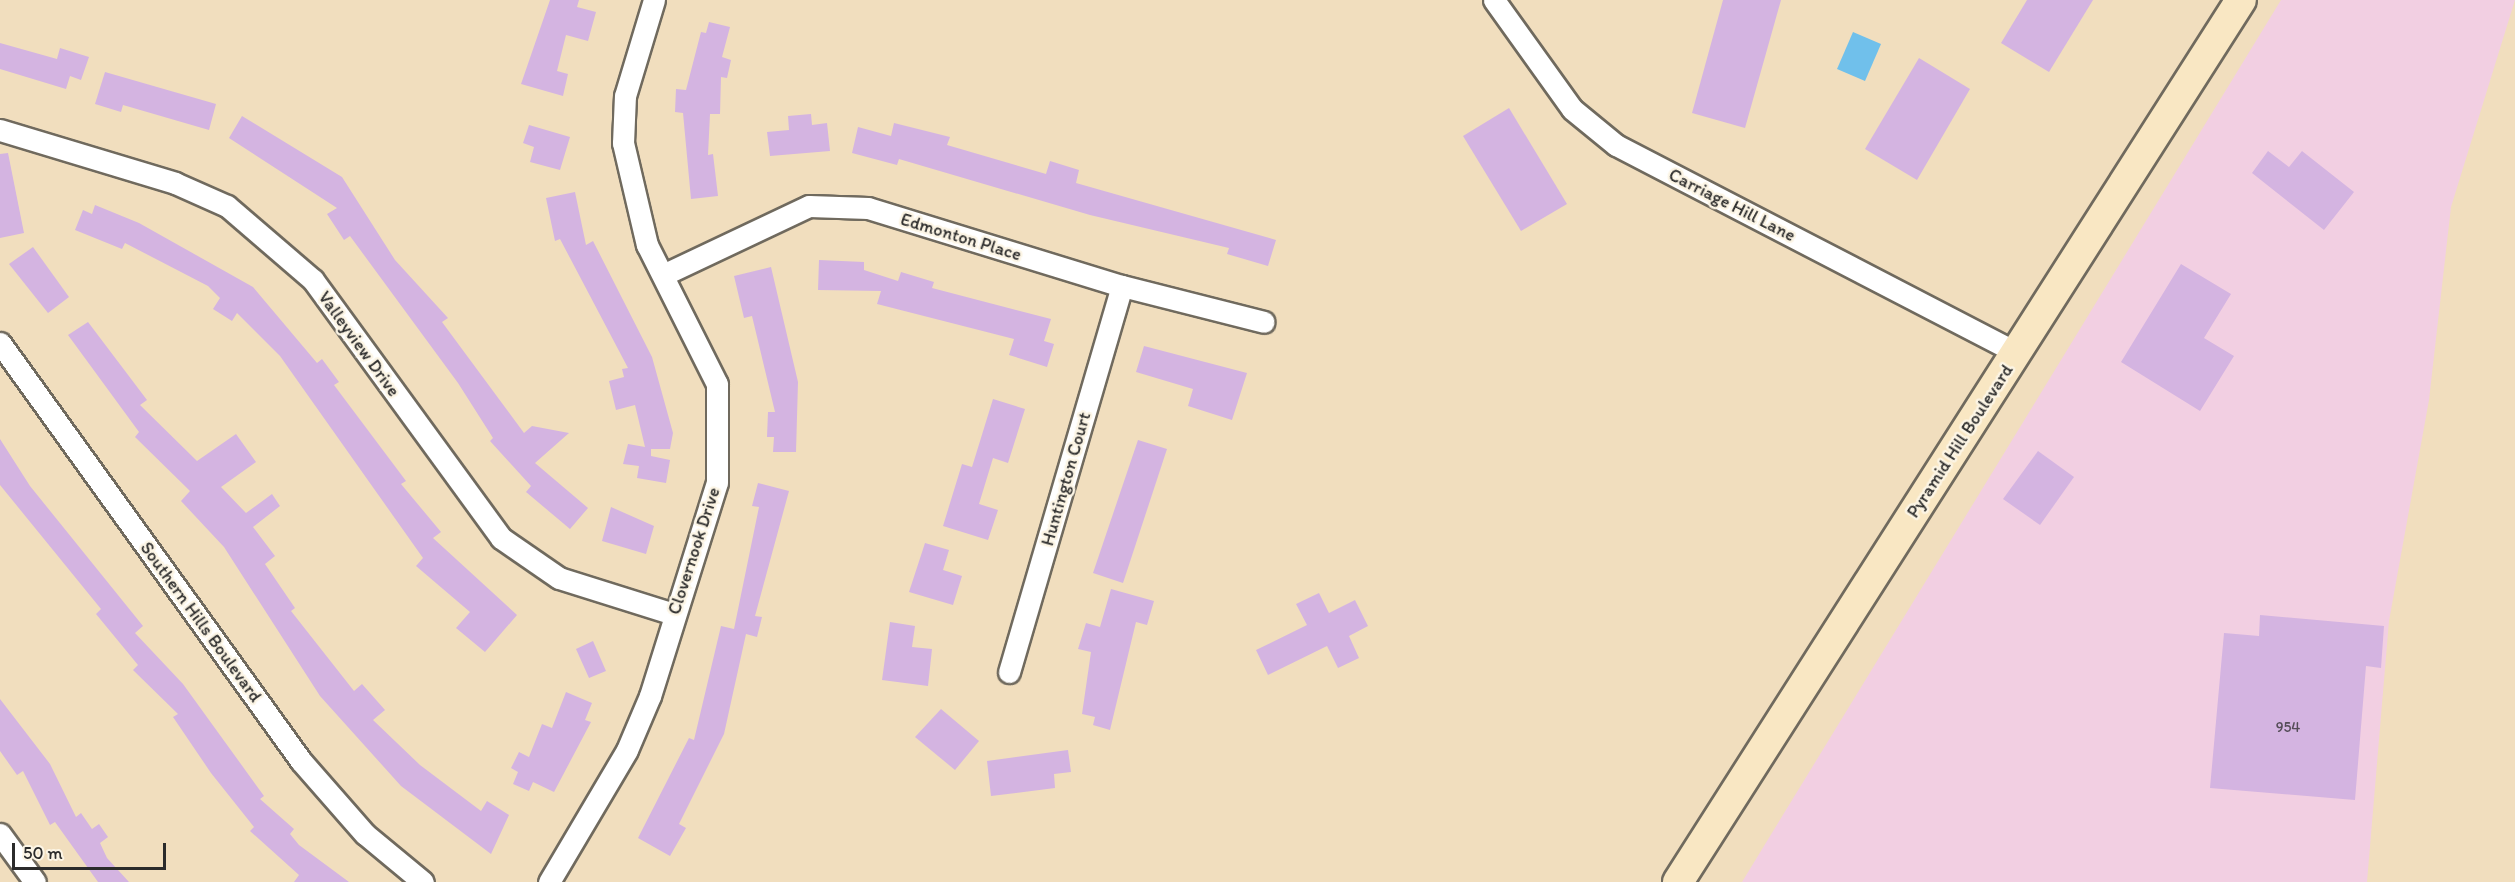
<!DOCTYPE html>
<style>
body{margin:0}
#map{position:relative;width:2515px;height:882px;overflow:hidden;background:#f1debe;font-family:Itim,sans-serif}
div>[style]{position:absolute}
.built>*{inset:0;background:#f2cfe2}
.water>*{inset:0;background:#70c0eb}
.building>*{inset:0;background:#d4b4e1}
.roads{filter:drop-shadow(2px 0 #706a5e) drop-shadow(-2px 0 #706a5e) drop-shadow(0 2px #706a5e) drop-shadow(0 -2px #706a5e)}
.minor>*{height:21px;margin:-10.5px;padding:0 10.5px;transform-origin:10.5px;border-radius:10.5px;background:#fff}
.secondary>*{height:30px;margin:-15px;padding:0 15px;transform-origin:15px;border-radius:15px;background:#f9e7c3}
span{translate:-50% -50%;white-space:nowrap;text-align:center;line-height:1.15;-webkit-text-stroke:5px #fcf5e5;paint-order:stroke}
.number-label{font-size:15px;color:#554d58}
.number-label span{-webkit-text-stroke-width:0}
.street-label{font-size:18px;color:#2b2b2b}
.scale{position:absolute;left:12px;top:843px;width:154px;height:27px;box-sizing:border-box;border:3px solid #2b2b2b;border-top:0;padding-left:8px;font-size:18px;line-height:21px;white-space:nowrap;color:#2b2b2b;-webkit-text-stroke:4px #fcf5e5;paint-order:stroke}
</style>
<div id="map">
<div class="built">
<i style="clip-path:polygon(2281px 0,2515px 0,2451px 207px,2429px 400px,2389px 621px,2367px 882px,1742px 882px)"></i>
</div>
<div class="water">
<i style="clip-path:polygon(1853px 32px,1881px 44px,1865px 81px,1837px 69px)"></i>
</div>
<div class="building">
<i style="clip-path:polygon(550px 0,579px 0,577px 7px,596px 12px,588px 41px,566px 35px,557px 71px,568px 74px,563px 96px,521px 84px)"></i>
<i style="clip-path:polygon(1723px 0,1781px 0,1745px 128px,1692px 113px)"></i>
<i style="clip-path:polygon(2027px 0,2093px 0,2049px 72px,2001px 43px)"></i>
<i style="clip-path:polygon(709px 22px,730px 27px,722px 57px,731px 60px,727px 78px,721px 77px,720px 114px,710px 114px,708px 155px,713px 154px,718px 196px,691px 199px,683px 113px,675px 112px,676px 89px,686px 90px,701px 32px,706px 33px)"></i>
<i style="clip-path:polygon(0 43px,57px 59px,60px 48px,89px 57px,81px 80px,70px 76px,66px 89px,0 69px)"></i>
<i style="clip-path:polygon(1919px 58px,1970px 89px,1917px 180px,1865px 149px)"></i>
<i style="clip-path:polygon(105px 72px,216px 104px,209px 130px,123px 105px,121px 112px,95px 104px)"></i>
<i style="clip-path:polygon(1509px 108px,1567px 204px,1521px 231px,1463px 136px)"></i>
<i style="clip-path:polygon(811px 114px,812px 125px,827px 123px,830px 151px,770px 156px,767px 132px,789px 130px,788px 116px)"></i>
<i style="clip-path:polygon(242px 116px,342px 177px,395px 260px,448px 318px,442px 322px,524px 433px,532px 426px,569px 433px,535px 463px,588px 508px,570px 529px,526px 492px,531px 486px,490px 441px,493px 438px,458px 383px,350px 236px,344px 240px,327px 214px,337px 208px,229px 138px)"></i>
<i style="clip-path:polygon(894px 123px,950px 137px,947px 145px,1046px 174px,1050px 161px,1079px 170px,1076px 183px,1276px 240px,1268px 266px,1227px 254px,1229px 248px,1090px 215px,899px 159px,897px 165px,852px 153px,858px 127px,891px 136px)"></i>
<i style="clip-path:polygon(529px 125px,570px 137px,560px 170px,530px 162px,534px 147px,523px 143px)"></i>
<i style="clip-path:polygon(2268px 151px,2289px 167px,2302px 151px,2354px 192px,2324px 230px,2252px 173px)"></i>
<i style="clip-path:polygon(8px 153px,24px 233px,0 238px,0 154px)"></i>
<i style="clip-path:polygon(575px 192px,586px 245px,593px 241px,652px 357px,673px 433px,670px 449px,651px 449px,651px 456px,670px 460px,666px 483px,637px 478px,639px 466px,623px 464px,628px 444px,645px 447px,635px 405px,616px 410px,609px 381px,624px 377px,622px 369px,628px 368px,560px 239px,555px 241px,546px 198px)"></i>
<i style="clip-path:polygon(95px 205px,139px 223px,253px 287px,317px 363px,322px 359px,339px 382px,334px 385px,406px 481px,401px 484px,441px 532px,433px 538px,517px 615px,485px 652px,456px 628px,470px 612px,416px 566px,423px 558px,280px 356px,237px 313px,232px 321px,213px 309px,220px 298px,208px 286px,125px 243px,122px 249px,75px 230px,83px 210px,92px 214px)"></i>
<i style="clip-path:polygon(33px 247px,69px 297px,48px 313px,9px 264px)"></i>
<i style="clip-path:polygon(819px 260px,864px 262px,864px 270px,898px 281px,901px 272px,934px 282px,932px 288px,1051px 319px,1044px 341px,1054px 344px,1047px 367px,1009px 355px,1014px 339px,877px 304px,881px 291px,818px 290px)"></i>
<i style="clip-path:polygon(2181px 264px,2231px 294px,2204px 338px,2234px 356px,2200px 411px,2121px 362px)"></i>
<i style="clip-path:polygon(771px 267px,798px 382px,796px 452px,773px 452px,774px 437px,767px 437px,768px 412px,775px 412px,752px 316px,744px 318px,734px 276px)"></i>
<i style="clip-path:polygon(88px 322px,147px 400px,140px 405px,197px 461px,236px 434px,256px 462px,221px 487px,246px 513px,272px 494px,280px 506px,253px 527px,275px 556px,265px 564px,295px 608px,291px 611px,354px 691px,362px 684px,385px 710px,373px 720px,420px 765px,481px 811px,487px 801px,509px 815px,491px 854px,401px 786px,320px 696px,224px 547px,181px 501px,190px 491px,135px 437px,139px 432px,68px 335px)"></i>
<i style="clip-path:polygon(1144px 346px,1247px 373px,1232px 420px,1188px 406px,1193px 389px,1136px 372px)"></i>
<i style="clip-path:polygon(993px 399px,1025px 409px,1008px 463px,993px 458px,979px 504px,998px 510px,988px 540px,943px 526px,962px 464px,972px 467px)"></i>
<i style="clip-path:polygon(0 439px,30px 486px,143px 626px,135px 633px,183px 684px,264px 796px,260px 799px,294px 829px,290px 834px,299px 845px,349px 882px,294px 882px,299px 875px,250px 831px,254px 827px,211px 773px,173px 717px,178px 714px,133px 670px,138px 665px,96px 614px,101px 609px,0 485px)"></i>
<i style="clip-path:polygon(1138px 440px,1167px 449px,1123px 583px,1093px 573px)"></i>
<i style="clip-path:polygon(2038px 451px,2074px 477px,2040px 525px,2003px 499px)"></i>
<i style="clip-path:polygon(758px 483px,789px 491px,755px 616px,762px 617px,757px 637px,746px 634px,724px 734px,679px 824px,686px 828px,670px 856px,638px 838px,689px 738px,694px 740px,721px 626px,734px 629px,759px 507px,752px 506px)"></i>
<i style="clip-path:polygon(611px 507px,654px 526px,646px 554px,602px 541px)"></i>
<i style="clip-path:polygon(925px 543px,949px 550px,943px 570px,962px 576px,953px 605px,909px 592px)"></i>
<i style="clip-path:polygon(1111px 589px,1154px 601px,1147px 625px,1136px 622px,1110px 730px,1093px 725px,1095px 717px,1082px 714px,1091px 652px,1078px 649px,1086px 623px,1100px 627px)"></i>
<i style="clip-path:polygon(1319px 593px,1329px 613px,1355px 600px,1368px 626px,1349px 636px,1359px 658px,1338px 668px,1327px 646px,1268px 675px,1256px 650px,1307px 625px,1296px 604px)"></i>
<i style="clip-path:polygon(2260px 615px,2384px 626px,2381px 668px,2366px 666px,2355px 800px,2210px 788px,2224px 633px,2259px 636px)"></i>
<i style="clip-path:polygon(890px 622px,915px 626px,912px 647px,932px 649px,928px 686px,882px 680px)"></i>
<i style="clip-path:polygon(593px 641px,606px 671px,589px 678px,576px 649px)"></i>
<i style="clip-path:polygon(566px 692px,592px 703px,585px 720px,591px 722px,554px 792px,533px 782px,529px 791px,513px 784px,518px 772px,511px 768px,519px 752px,529px 757px,542px 724px,552px 728px)"></i>
<i style="clip-path:polygon(0 699px,50px 764px,76px 817px,81px 813px,92px 829px,99px 824px,108px 837px,100px 843px,107px 858px,129px 882px,98px 882px,55px 822px,50px 825px,23px 771px,17px 775px,0 751px)"></i>
<i style="clip-path:polygon(941px 709px,979px 741px,955px 770px,915px 737px)"></i>
<i style="clip-path:polygon(1068px 750px,1071px 772px,1054px 774px,1055px 788px,991px 796px,987px 761px)"></i>
</div>
<div class="roads">
<div class="minor">
<i style="left:1494px;top:0;width:134px;rotate:54.4deg"></i>
<i style="left:1572px;top:109px;width:57px;rotate:39.3deg"></i>
<i style="left:1616px;top:145px;width:452px;rotate:27.4deg"></i>
<i style="left:0;top:130px;width:183px;rotate:16.8deg"></i>
<i style="left:175px;top:183px;width:57px;rotate:23.9deg"></i>
<i style="left:227px;top:206px;width:113px;rotate:40.7deg"></i>
<i style="left:313px;top:280px;width:319px;rotate:53.9deg"></i>
<i style="left:501px;top:538px;width:70px;rotate:34.6deg"></i>
<i style="left:559px;top:578px;width:121px;rotate:17.4deg"></i>
<i style="left:665px;top:274px;width:159px;rotate:-25.3deg"></i>
<i style="left:809px;top:206px;width:59px;rotate:1.9deg"></i>
<i style="left:868px;top:208px;width:266px;rotate:17.1deg"></i>
<i style="left:1122px;top:286px;width:146px;rotate:14.2deg"></i>
<i style="left:0;top:343px;width:515px;rotate:54.24deg"></i>
<i style="left:301px;top:761px;width:97px;rotate:48.8deg"></i>
<i style="left:365px;top:834px;width:75px;rotate:39.6deg"></i>
<i style="left:1009px;top:672px;width:402px;rotate:-73.7deg"></i>
<i style="left:0;top:834px;width:59px;rotate:53.9deg"></i>
<i style="left:549px;top:882px;width:153px;rotate:-59.4deg"></i>
<i style="left:627px;top:750px;width:59px;rotate:-66.9deg"></i>
<i style="left:650px;top:696px;width:224px;rotate:-72.6deg"></i>
<i style="left:717px;top:482px;width:98px;rotate:-90deg"></i>
<i style="left:717px;top:384px;width:156px;rotate:-116.7deg"></i>
<i style="left:647px;top:245px;width:105px;rotate:-103.2deg"></i>
<i style="left:623px;top:143px;width:47px;rotate:-87.6deg"></i>
<i style="left:625px;top:96px;width:100px;rotate:-73.2deg"></i>
</div>
<div class="secondary">
<i style="left:1678px;top:882px;width:1046px;rotate:-57.45deg"></i>
</div>
</div>
<div class="number-label">
<span style="left:2288px;top:728px">954</span>
</div>
<div class="street-label">
<span style="left:1732px;top:205px;rotate:27deg">Carriage Hill Lane</span>
<span style="left:961px;top:237px;rotate:17deg">Edmonton Place</span>
<span style="left:359px;top:344px;rotate:54deg">Valleyview Drive</span>
<span style="left:1960px;top:441px;rotate:-57deg">Pyramid Hill Boulevard</span>
<span style="left:1066px;top:479px;rotate:-74deg">Huntington Court</span>
<span style="left:694px;top:551px;rotate:-72deg">Clovernook Drive</span>
<span style="left:201px;top:622px;rotate:54deg">Southern Hills Boulevard</span>
</div>
<div class="scale">50 m</div>
</div>
